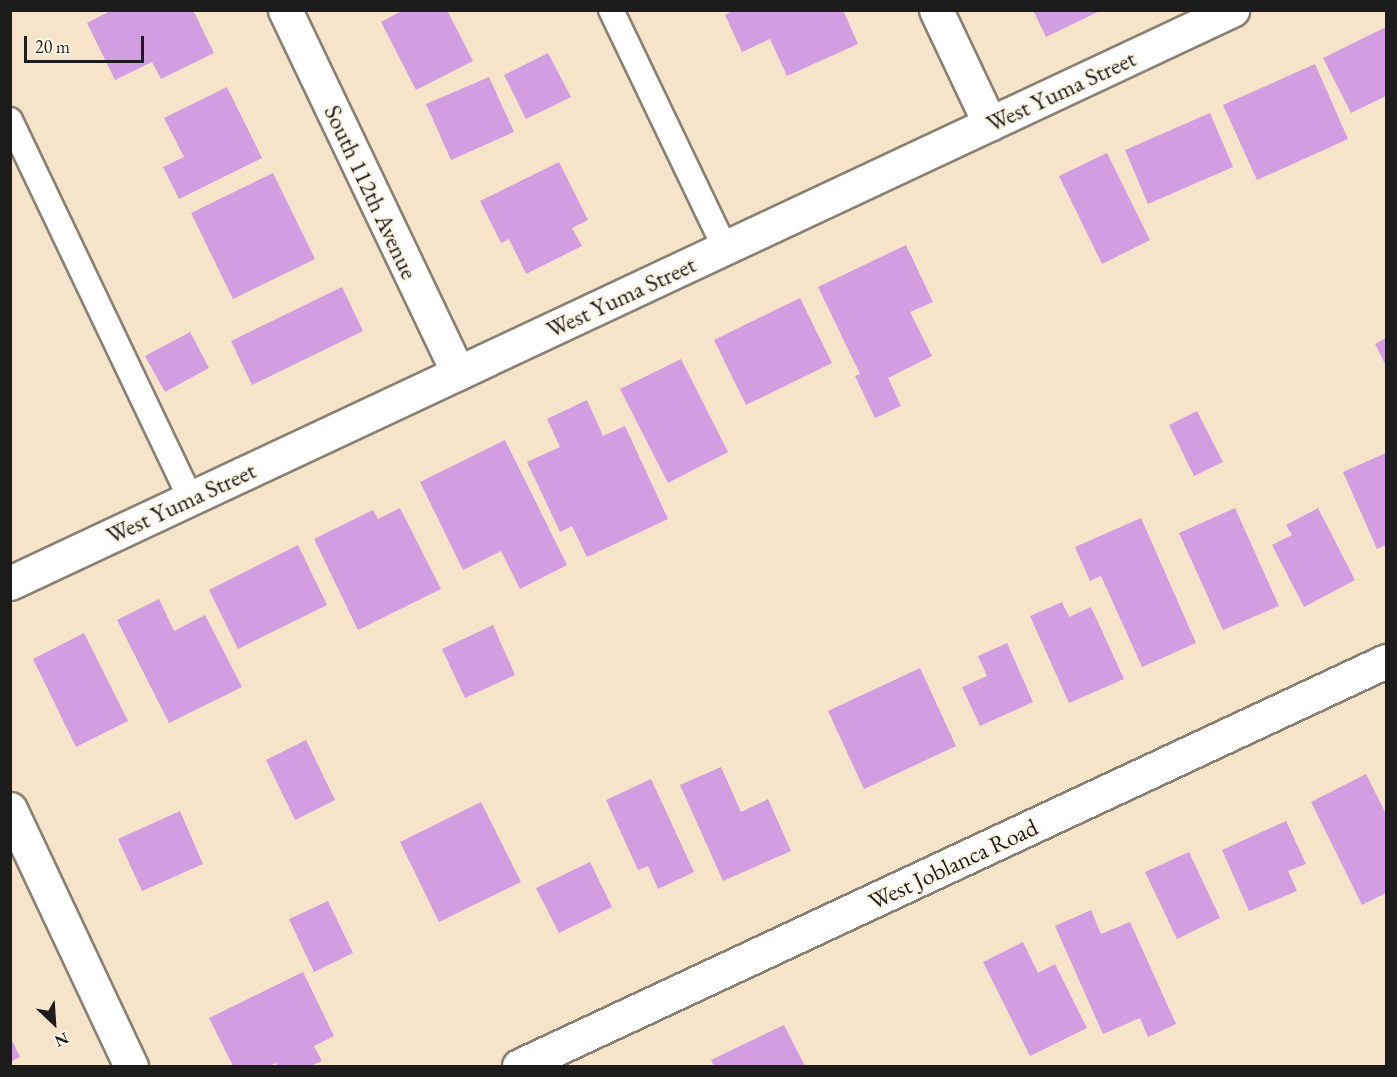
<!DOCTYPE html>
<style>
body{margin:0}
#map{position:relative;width:1397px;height:1077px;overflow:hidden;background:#f6e4ca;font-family:"EB Garamond",serif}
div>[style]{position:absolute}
.building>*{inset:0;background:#d29ee1}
.roads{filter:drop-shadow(2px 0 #898073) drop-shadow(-2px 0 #898073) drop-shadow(0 2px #898073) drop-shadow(0 -2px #898073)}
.service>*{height:24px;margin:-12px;padding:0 12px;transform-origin:12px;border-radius:12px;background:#fff}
.minor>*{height:33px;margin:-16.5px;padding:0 16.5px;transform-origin:16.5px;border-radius:16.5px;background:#fff}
span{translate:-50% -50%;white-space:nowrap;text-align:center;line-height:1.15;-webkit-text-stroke:4.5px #fcf5e5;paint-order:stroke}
.street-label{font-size:24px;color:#1c1c1c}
.frame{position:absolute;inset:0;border:12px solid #1c1c1c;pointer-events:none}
.north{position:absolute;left:24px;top:993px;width:60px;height:60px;-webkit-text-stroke:4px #fcf5e5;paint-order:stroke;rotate:155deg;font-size:16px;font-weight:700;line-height:24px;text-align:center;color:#1c1c1c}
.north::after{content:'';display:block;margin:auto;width:21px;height:27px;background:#1c1c1c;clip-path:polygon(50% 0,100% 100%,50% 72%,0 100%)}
.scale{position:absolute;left:24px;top:36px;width:120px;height:27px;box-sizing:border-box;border:3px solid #1c1c1c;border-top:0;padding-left:8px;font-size:18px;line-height:21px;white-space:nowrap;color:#1c1c1c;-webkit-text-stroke:4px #fcf5e5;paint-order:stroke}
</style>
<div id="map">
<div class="building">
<i style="clip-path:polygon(112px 10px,193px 10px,214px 53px,161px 79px,152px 62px,115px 80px,87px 23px)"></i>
<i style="clip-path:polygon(403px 10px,447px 10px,473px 61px,416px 90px,381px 22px)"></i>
<i style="clip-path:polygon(734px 10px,843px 10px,858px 44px,787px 76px,770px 39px,742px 52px,725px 15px)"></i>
<i style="clip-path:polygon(1033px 10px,1102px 10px,1046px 37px)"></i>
<i style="clip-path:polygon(1386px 27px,1386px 96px,1351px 113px,1323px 58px)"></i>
<i style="clip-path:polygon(548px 53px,571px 97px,526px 119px,504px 75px)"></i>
<i style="clip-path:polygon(1315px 64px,1348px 139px,1257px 180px,1223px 105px)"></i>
<i style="clip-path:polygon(489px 77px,514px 132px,451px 160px,426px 104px)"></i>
<i style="clip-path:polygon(227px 87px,262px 158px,179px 199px,163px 167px,184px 157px,164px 118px)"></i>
<i style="clip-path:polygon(1210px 113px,1233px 167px,1148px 204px,1125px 150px)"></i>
<i style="clip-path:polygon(1107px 153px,1150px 240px,1102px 264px,1059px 176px)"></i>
<i style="clip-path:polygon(559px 162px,588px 220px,572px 228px,582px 246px,526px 274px,509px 239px,501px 243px,480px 201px)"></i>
<i style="clip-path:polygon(273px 173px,315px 259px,233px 299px,191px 213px)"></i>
<i style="clip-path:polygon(906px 245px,933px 302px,910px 312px,932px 356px,888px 378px,901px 406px,875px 418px,855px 376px,860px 374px,818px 287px)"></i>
<i style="clip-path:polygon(342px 287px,363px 331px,252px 385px,231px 341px)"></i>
<i style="clip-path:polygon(800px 298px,832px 363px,746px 405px,714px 340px)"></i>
<i style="clip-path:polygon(190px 332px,209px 368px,165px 392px,145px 356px)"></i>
<i style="clip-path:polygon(1386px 338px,1386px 366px,1375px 344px)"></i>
<i style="clip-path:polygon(681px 359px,728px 452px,668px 483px,620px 389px)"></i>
<i style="clip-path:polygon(587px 400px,603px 436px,625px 426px,668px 519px,587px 557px,572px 526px,560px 532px,527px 462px,560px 447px,547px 419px)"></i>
<i style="clip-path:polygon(1197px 411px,1223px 462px,1194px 476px,1169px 425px)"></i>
<i style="clip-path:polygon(505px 440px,567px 565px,520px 589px,501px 551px,463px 570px,420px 482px)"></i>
<i style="clip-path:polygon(1386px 453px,1386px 545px,1377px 549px,1343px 472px)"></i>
<i style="clip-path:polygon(400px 508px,441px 589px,358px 630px,314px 539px,373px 510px,378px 519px)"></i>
<i style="clip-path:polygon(1235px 508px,1279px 606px,1223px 630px,1179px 533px)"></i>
<i style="clip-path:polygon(1318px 508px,1355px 580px,1304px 607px,1272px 545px,1292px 535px,1286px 525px)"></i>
<i style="clip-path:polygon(1141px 518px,1196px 643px,1142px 667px,1101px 576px,1090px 581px,1075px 547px)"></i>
<i style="clip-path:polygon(298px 545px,327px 605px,238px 649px,209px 590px)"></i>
<i style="clip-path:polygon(159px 599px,174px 631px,205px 615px,242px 687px,169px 723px,117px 620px)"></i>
<i style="clip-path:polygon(1062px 602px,1069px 617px,1091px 607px,1124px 679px,1069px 703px,1030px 616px)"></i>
<i style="clip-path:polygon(493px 625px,515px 675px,465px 698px,442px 649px)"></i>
<i style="clip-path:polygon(84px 633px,128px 721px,76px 747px,33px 659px)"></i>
<i style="clip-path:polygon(1007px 643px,1033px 702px,980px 726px,962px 687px,987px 676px,978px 656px)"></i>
<i style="clip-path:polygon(920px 668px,956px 746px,864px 789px,828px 711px)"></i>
<i style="clip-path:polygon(306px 740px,335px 800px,295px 820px,266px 760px)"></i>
<i style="clip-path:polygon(721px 767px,741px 812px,768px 799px,791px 851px,723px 881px,680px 785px)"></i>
<i style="clip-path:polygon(1366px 774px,1386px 814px,1386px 893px,1362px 905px,1311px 802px)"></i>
<i style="clip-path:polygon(651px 779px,694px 872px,658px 889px,648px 866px,638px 870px,606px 800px)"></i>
<i style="clip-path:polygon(481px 802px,521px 882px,439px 922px,400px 842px)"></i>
<i style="clip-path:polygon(180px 811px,203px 864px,142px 891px,118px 839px)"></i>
<i style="clip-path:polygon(1286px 821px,1306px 864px,1288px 871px,1297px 891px,1249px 911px,1222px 850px)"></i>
<i style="clip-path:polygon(1189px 852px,1220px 918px,1177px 939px,1145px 872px)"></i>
<i style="clip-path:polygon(590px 862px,612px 907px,559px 933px,536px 888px)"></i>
<i style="clip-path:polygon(328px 901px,353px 953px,314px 972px,289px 919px)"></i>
<i style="clip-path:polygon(1091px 910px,1101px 934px,1130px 922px,1176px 1024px,1148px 1037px,1140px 1018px,1103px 1034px,1055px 926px)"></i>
<i style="clip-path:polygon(1023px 942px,1038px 973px,1055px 964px,1087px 1028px,1030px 1056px,983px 962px)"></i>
<i style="clip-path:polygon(303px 972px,334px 1036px,314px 1046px,322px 1061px,310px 1066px,277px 1066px,276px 1063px,269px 1066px,233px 1066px,209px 1018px)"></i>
<i style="clip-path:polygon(784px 1025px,805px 1066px,714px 1066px,711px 1060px)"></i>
<i style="clip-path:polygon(10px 1036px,20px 1057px,10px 1062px)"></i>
</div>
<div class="roads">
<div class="service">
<i style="left:611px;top:10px;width:264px;rotate:64.4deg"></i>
<i style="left:10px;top:120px;width:419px;rotate:64.5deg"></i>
</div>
<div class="minor">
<i style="left:285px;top:10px;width:402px;rotate:64.5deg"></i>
<i style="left:936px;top:10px;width:126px;rotate:64.7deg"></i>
<i style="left:10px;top:583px;width:1350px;rotate:-25.12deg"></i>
<i style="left:10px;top:809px;width:284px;rotate:64.8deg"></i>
<i style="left:519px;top:1066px;width:957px;rotate:-25.04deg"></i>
</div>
</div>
<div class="street-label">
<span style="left:1061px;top:91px;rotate:-25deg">West Yuma Street</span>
<span style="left:371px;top:192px;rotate:65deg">South 112th Avenue</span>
<span style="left:621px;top:297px;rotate:-25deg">West Yuma Street</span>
<span style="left:181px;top:503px;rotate:-25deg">West Yuma Street</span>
<span style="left:953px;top:864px;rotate:-25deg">West Joblanca Road</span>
</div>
<div class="frame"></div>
<div class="north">N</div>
<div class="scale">20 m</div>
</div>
